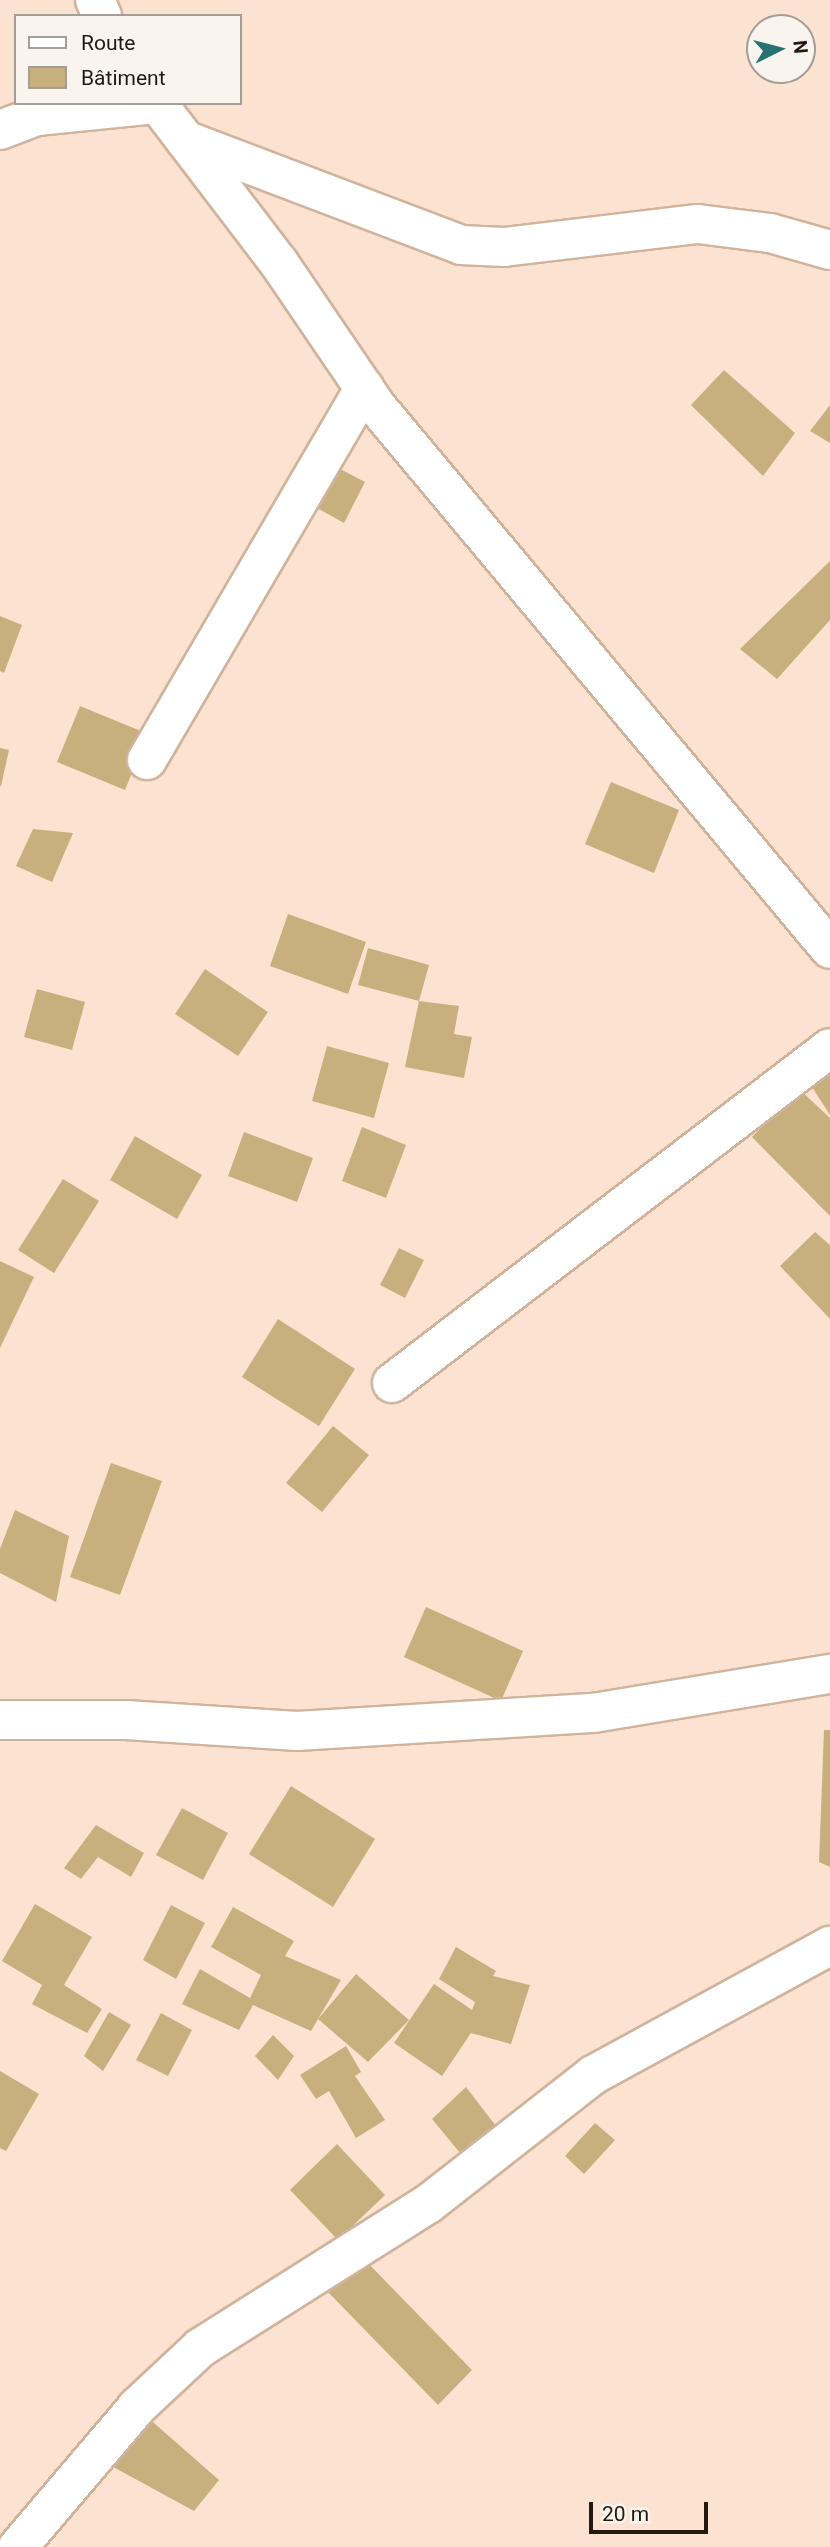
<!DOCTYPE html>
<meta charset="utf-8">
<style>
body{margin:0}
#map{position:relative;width:830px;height:2547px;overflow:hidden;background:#fce3d1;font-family:Roboto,sans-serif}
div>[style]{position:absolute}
.building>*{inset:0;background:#c7b07d}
.roads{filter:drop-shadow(2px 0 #d0b39d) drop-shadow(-2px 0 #d0b39d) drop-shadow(0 2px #d0b39d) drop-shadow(0 -2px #d0b39d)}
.street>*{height:38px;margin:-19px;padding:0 19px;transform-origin:19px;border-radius:19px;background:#fff}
span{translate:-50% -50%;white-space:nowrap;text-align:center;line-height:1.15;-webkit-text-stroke:7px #faf4ef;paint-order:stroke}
.legend{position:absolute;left:14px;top:14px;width:228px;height:91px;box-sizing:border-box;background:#faf4ef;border:2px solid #a49c96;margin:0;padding:9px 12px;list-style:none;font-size:21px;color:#241911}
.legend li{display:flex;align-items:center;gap:14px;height:35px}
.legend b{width:35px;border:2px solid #a49c96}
.north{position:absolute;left:746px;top:14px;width:70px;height:70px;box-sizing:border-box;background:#faf4ef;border:2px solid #a49c96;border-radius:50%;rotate:84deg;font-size:19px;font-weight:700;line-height:28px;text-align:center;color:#241911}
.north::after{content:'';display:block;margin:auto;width:24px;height:32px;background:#277272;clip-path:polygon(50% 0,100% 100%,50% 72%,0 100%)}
.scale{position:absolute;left:589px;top:2502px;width:119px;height:32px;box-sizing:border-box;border:4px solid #241911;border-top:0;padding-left:9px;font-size:21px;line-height:24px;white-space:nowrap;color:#241911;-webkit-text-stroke:5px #faf4ef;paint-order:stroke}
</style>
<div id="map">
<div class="building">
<i style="clip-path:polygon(724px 370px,795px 433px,763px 476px,691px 405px)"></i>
<i style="clip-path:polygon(830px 405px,830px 443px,810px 431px)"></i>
<i style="clip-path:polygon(338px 468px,365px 482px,344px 523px,317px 508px)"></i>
<i style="clip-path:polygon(830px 561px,830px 620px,777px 679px,740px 649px)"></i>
<i style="clip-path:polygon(0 616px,22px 625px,4px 673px,0 671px)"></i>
<i style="clip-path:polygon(80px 706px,148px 734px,125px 790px,57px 762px)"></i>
<i style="clip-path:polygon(0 748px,9px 750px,1px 786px,0 786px)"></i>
<i style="clip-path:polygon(611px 782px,679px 810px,654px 873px,585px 844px)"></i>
<i style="clip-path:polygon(33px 829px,73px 833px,52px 882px,16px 866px)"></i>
<i style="clip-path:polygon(288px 914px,366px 942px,348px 994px,270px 966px)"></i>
<i style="clip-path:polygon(368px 948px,429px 965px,419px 1001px,358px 985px)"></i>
<i style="clip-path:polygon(205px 969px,268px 1012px,238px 1056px,175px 1014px)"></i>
<i style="clip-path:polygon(37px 989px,85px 1002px,72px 1050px,24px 1037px)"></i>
<i style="clip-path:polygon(419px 1001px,459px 1006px,454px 1034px,472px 1037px,464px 1078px,405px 1067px)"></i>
<i style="clip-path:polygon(327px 1046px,389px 1063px,374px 1118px,312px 1101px)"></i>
<i style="clip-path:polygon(830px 1066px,830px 1115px,812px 1087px)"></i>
<i style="clip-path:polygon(799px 1089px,830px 1118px,830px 1216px,752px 1137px)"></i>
<i style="clip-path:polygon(362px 1127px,406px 1145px,386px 1198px,342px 1181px)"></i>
<i style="clip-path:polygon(244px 1132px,313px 1158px,297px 1202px,228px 1176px)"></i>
<i style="clip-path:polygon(135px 1136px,202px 1175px,177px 1219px,110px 1180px)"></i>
<i style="clip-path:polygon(63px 1179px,99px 1201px,54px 1273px,18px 1250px)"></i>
<i style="clip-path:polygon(815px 1232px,830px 1245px,830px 1319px,780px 1266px)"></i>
<i style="clip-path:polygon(399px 1248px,424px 1260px,405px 1298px,380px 1285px)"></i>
<i style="clip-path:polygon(0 1261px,34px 1277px,0 1348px)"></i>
<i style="clip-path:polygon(278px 1319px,355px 1369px,319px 1426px,242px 1377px)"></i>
<i style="clip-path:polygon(333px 1426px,369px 1455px,322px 1512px,286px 1483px)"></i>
<i style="clip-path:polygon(111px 1463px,162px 1481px,120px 1595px,70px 1577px)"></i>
<i style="clip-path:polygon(15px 1510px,69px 1536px,56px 1602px,0 1573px,0 1549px)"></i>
<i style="clip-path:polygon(426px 1607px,523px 1651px,501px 1701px,404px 1657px)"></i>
<i style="clip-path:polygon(824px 1730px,830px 1730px,830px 1867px,819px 1862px)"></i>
<i style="clip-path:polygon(291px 1786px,375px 1839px,333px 1907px,249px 1854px)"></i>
<i style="clip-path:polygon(182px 1808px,228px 1833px,203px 1880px,156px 1855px)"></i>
<i style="clip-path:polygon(96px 1825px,144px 1853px,131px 1877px,98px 1857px,81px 1879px,64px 1868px)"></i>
<i style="clip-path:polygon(35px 1904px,92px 1937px,64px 1985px,102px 2009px,87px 2033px,32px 2004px,42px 1985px,2px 1961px)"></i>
<i style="clip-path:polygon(171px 1905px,205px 1923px,176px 1979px,143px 1960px)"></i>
<i style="clip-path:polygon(233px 1907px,294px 1941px,285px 1956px,341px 1980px,318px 2019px,356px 1974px,409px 2020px,368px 2062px,318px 2019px,311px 2031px,253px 2005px,239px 2030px,182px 2004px,200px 1969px,250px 1998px,261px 1975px,211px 1947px)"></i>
<i style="clip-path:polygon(456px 1947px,496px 1971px,493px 1976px,530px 1985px,511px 2044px,471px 2033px,442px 2076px,394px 2043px,434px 1984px,472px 2010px,475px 2002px,439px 1979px)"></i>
<i style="clip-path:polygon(109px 2012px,131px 2025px,103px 2071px,84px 2056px)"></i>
<i style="clip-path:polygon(161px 2013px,192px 2030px,168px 2076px,136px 2060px)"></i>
<i style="clip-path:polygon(273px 2035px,294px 2056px,278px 2080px,255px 2056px)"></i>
<i style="clip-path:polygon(346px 2046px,361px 2072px,355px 2076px,385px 2120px,356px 2138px,329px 2091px,316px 2099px,300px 2075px)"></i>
<i style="clip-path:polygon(0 2071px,39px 2094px,6px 2151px,0 2148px)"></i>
<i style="clip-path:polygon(466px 2087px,496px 2126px,460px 2153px,432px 2119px)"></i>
<i style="clip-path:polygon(595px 2123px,615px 2140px,584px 2174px,565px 2156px)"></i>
<i style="clip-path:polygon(337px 2144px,385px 2195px,338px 2240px,290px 2190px)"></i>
<i style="clip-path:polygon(361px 2256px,472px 2370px,438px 2405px,326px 2290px)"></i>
<i style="clip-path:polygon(146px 2416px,219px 2480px,194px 2511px,106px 2463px)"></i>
</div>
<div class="roads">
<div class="street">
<i style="left:95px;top:0;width:17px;rotate:66deg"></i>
<i style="left:157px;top:103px;width:201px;rotate:52.7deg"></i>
<i style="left:279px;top:263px;width:174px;rotate:55.8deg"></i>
<i style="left:377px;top:407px;width:706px;rotate:50.11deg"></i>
<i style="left:0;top:130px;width:40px;rotate:-21deg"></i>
<i style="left:37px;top:116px;width:122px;rotate:-5.7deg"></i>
<i style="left:185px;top:140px;width:295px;rotate:20.8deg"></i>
<i style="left:461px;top:245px;width:43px;rotate:2.7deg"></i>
<i style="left:504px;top:247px;width:195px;rotate:-6.8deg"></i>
<i style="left:698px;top:224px;width:73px;rotate:7.1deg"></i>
<i style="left:770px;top:233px;width:62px;rotate:15.8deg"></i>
<i style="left:147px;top:760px;width:431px;rotate:-59.7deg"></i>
<i style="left:392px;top:1383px;width:551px;rotate:-37.41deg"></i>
<i style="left:0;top:1720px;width:126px"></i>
<i style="left:126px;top:1720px;width:171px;rotate:3.7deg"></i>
<i style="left:297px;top:1731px;width:298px;rotate:-3.5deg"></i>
<i style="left:594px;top:1713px;width:239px;rotate:-9.4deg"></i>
<i style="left:18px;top:2547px;width:184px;rotate:-49.6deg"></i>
<i style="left:137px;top:2407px;width:86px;rotate:-43.1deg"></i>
<i style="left:200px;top:2348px;width:270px;rotate:-32.3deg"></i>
<i style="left:428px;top:2204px;width:209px;rotate:-38deg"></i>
<i style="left:593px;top:2075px;width:270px;rotate:-28.6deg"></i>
</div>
</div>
<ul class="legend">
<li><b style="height:9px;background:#fff"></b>Route</li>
<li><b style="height:19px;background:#c7b07d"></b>Bâtiment</li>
</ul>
<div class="north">N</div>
<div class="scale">20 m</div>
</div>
